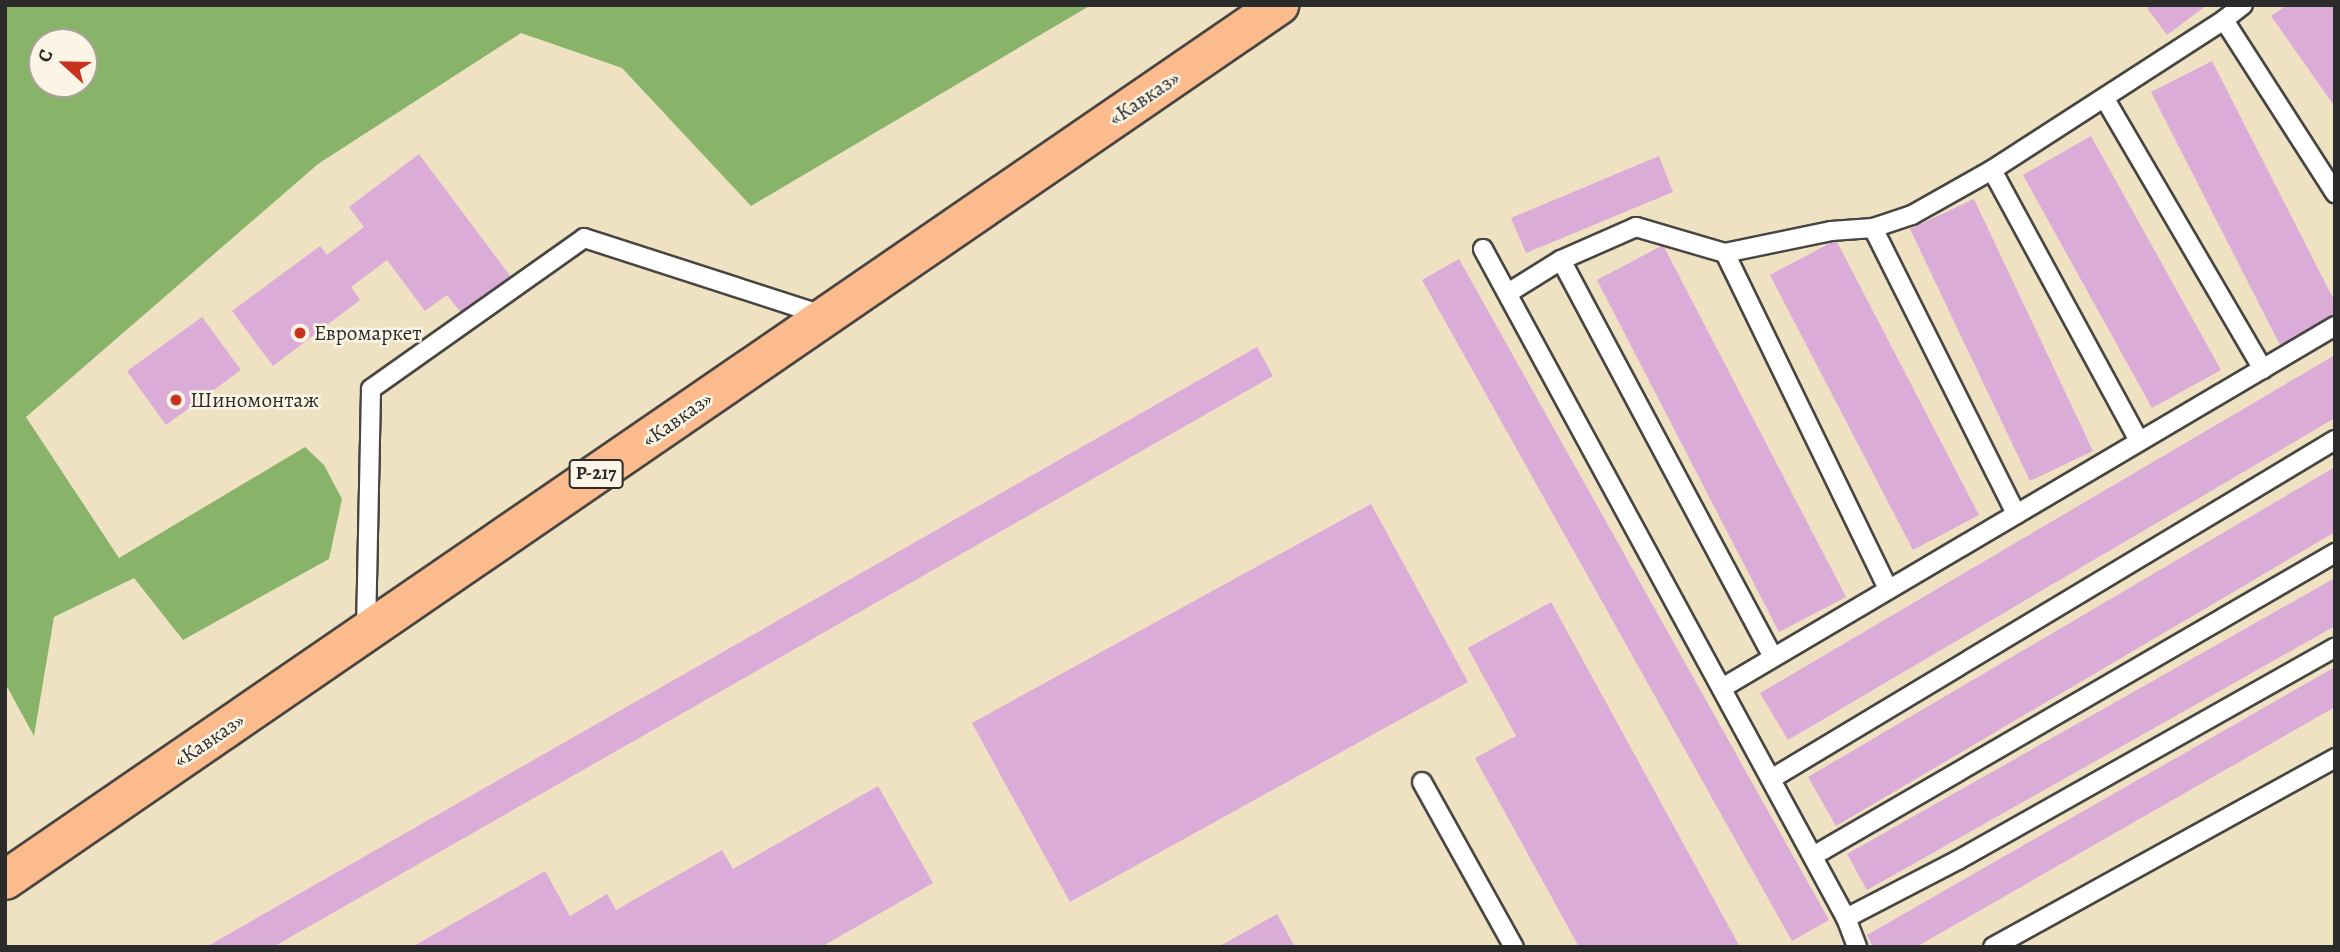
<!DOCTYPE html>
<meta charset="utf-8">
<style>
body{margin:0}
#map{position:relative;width:2340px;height:952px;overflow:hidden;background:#efe2c2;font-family:Alegreya,serif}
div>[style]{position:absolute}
.forest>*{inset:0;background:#8ab36a}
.building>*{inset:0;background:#daacd7}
.roads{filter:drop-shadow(2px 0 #484642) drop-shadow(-2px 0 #484642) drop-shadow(0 2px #484642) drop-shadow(0 -2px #484642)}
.service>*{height:18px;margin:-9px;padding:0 9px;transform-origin:9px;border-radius:9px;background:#fff}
.trunk>*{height:38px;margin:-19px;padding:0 19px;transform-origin:19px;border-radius:19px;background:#fbbb8c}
.dots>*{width:19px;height:19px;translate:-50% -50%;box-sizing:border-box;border:4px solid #fcf5e5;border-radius:50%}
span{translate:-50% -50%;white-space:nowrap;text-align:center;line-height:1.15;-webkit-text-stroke:5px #fcf5e5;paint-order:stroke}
.shield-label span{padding:2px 5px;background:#fcf5e5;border:2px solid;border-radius:5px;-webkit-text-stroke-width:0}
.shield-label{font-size:19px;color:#2b2b2b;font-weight:700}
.street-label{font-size:21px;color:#2b2b2b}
.poi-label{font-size:21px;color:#2b2b2b}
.left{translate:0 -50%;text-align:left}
.frame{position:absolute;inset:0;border:7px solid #2b2b2b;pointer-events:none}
.north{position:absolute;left:28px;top:28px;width:70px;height:70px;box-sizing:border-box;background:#fcf5e5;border:2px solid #a8a49b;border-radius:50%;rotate:292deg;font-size:19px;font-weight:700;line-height:28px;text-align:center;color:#2b2b2b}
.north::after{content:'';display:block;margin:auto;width:24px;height:32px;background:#c8321e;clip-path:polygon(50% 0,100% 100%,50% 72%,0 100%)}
</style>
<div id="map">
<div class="forest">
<i style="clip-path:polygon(evenodd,5px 5px,1091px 5px,751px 206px,622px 68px,521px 33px,318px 164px,26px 417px,119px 558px,305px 447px,324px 465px,342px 499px,329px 559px,183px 640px,134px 578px,54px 617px,34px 736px,5px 683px,5px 5px,42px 42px,84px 42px,84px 84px,42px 84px,42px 42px)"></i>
</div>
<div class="building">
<i style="clip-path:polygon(2150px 5px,2207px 5px,2167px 35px,2147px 8px)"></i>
<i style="clip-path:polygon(2287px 5px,2335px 5px,2335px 107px,2271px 16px)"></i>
<i style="clip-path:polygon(2212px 61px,2335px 302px,2335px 317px,2280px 345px,2151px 92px)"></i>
<i style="clip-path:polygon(2091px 136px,2221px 370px,2152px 408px,2023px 175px)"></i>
<i style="clip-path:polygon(419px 154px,511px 277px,462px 314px,447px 295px,425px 311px,387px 260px,351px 287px,360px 300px,273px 366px,232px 311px,320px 246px,327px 255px,364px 227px,349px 207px)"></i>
<i style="clip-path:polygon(1659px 156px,1673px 192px,1526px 253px,1511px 218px)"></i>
<i style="clip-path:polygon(1974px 199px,2093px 451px,2030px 481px,1910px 229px)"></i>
<i style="clip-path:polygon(1836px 240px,1979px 515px,1913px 550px,1770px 275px)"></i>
<i style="clip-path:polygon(1663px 245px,1846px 597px,1779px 632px,1597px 280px)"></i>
<i style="clip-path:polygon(1459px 259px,1829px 920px,1792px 941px,1422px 280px)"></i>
<i style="clip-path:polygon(202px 317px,241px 370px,166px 425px,127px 371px)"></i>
<i style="clip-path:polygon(1257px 347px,1273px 376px,273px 947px,206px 947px)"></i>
<i style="clip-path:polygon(2335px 355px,2335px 418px,1788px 740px,1760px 693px)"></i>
<i style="clip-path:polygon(2335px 467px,2335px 532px,1836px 826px,1808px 777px)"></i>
<i style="clip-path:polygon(1371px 504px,1468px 682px,1070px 902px,972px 723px)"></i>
<i style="clip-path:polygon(2335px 578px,2335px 626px,1867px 890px,1847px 854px)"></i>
<i style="clip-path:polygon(1551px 602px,1740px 947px,1579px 947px,1475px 758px,1516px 736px,1468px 648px)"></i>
<i style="clip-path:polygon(2335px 667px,2335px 707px,1916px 947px,1873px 947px,1867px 935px)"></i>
<i style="clip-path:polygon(878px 786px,933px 883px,821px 947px,412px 947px,545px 871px,570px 916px,607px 894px,616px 910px,722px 850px,733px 869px)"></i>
<i style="clip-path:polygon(1277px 914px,1295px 947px,1218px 947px)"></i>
</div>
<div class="roads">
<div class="service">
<i style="left:2243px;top:5px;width:24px;rotate:142deg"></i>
<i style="left:2224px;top:20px;width:206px;rotate:57.3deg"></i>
<i style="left:2105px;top:99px;width:313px;rotate:59.7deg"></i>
<i style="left:1992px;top:170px;width:308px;rotate:61.5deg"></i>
<i style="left:1873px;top:228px;width:320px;rotate:63.4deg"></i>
<i style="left:1483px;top:249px;width:761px;rotate:61.52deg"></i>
<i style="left:1846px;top:918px;width:31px;rotate:69deg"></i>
<i style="left:1725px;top:253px;width:373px;rotate:64.1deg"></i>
<i style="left:1561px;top:260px;width:450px;rotate:61.9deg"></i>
<i style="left:1508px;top:293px;width:62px;rotate:-31.9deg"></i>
<i style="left:1561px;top:260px;width:82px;rotate:-23.7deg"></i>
<i style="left:1636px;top:227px;width:93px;rotate:16.3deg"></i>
<i style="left:1725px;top:253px;width:108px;rotate:-11.7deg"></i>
<i style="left:1831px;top:231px;width:42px;rotate:-4.1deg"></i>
<i style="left:1873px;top:228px;width:41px;rotate:-18.4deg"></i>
<i style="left:1912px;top:215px;width:92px;rotate:-29.4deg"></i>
<i style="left:1992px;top:170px;width:276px;rotate:-32.9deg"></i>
<i style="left:366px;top:630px;width:241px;rotate:-88.8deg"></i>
<i style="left:371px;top:389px;width:261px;rotate:-35.3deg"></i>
<i style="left:584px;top:238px;width:254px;rotate:17.9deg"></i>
<i style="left:1722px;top:688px;width:712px;rotate:-30.56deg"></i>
<i style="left:1771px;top:779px;width:658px;rotate:-31.01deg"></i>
<i style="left:1422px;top:782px;width:189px;rotate:60.9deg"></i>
<i style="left:1813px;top:856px;width:604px;rotate:-30.13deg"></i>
<i style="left:1846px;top:918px;width:126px;rotate:-27.4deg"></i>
<i style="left:1958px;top:860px;width:433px;rotate:-29.4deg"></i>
<i style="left:1993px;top:947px;width:391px;rotate:-28.9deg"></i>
</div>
<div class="trunk">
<i style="left:5px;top:880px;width:1546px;rotate:-34.48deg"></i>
</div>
</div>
<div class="dots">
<i style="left:300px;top:333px;background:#c8321e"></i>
<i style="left:176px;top:400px;background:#c8321e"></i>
</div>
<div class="shield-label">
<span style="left:596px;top:474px">Р-217</span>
</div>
<div class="street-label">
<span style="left:1144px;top:98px;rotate:-34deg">«Кавказ»</span>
<span style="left:677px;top:419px;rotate:-35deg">«Кавказ»</span>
<span style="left:209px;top:740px;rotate:-34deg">«Кавказ»</span>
</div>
<div class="poi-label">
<span class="left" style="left:314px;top:333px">Евромаркет</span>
<span class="left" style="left:190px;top:400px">Шиномонтаж</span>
</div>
<div class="frame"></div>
<div class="north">С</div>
</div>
